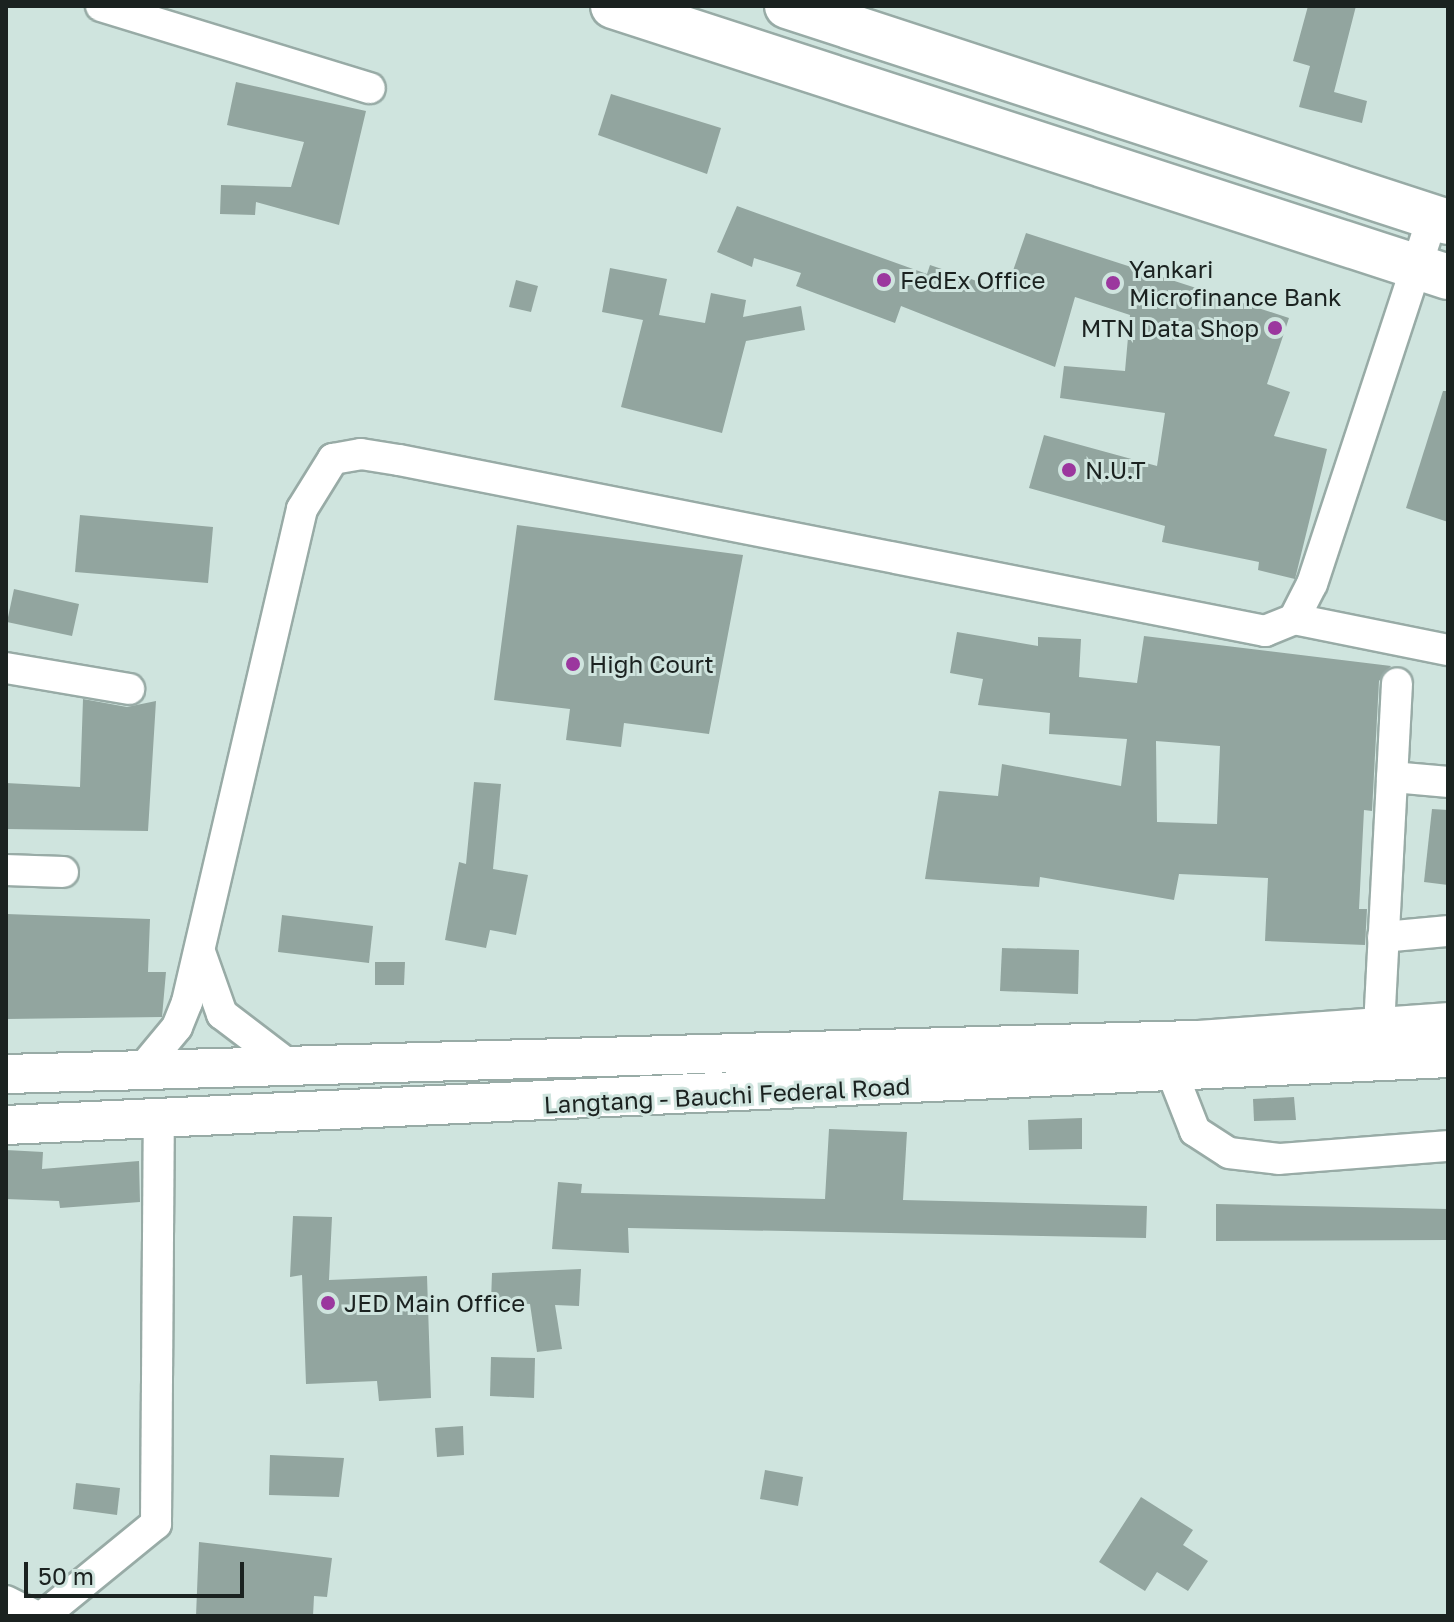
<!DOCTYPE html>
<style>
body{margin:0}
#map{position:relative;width:1454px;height:1622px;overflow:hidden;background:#cfe4de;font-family:"Golos Text",sans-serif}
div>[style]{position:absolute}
.building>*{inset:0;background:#92a59f}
.roads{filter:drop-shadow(2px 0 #98aba6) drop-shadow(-2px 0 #98aba6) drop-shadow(0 2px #98aba6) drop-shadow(0 -2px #98aba6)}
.minor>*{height:30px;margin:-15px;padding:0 15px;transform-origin:15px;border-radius:15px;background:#fff}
.major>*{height:38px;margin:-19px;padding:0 19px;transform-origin:19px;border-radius:19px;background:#fff}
.highway>*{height:44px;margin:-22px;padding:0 22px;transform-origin:22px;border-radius:22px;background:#fff}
.dots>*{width:22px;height:22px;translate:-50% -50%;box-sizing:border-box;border:4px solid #cfe4de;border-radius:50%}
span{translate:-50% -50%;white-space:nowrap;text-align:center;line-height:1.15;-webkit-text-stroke:6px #cfe4de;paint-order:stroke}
.poi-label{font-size:24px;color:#1b2220}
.left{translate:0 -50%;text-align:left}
.right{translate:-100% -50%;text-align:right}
.street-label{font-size:24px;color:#1b2220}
.frame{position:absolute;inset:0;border:8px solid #1b2220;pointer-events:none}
.scale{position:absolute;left:24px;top:1562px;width:220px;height:36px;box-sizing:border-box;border:4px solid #1b2220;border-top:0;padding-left:10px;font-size:24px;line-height:28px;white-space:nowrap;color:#1b2220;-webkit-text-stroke:6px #cfe4de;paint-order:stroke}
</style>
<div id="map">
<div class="building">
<i style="clip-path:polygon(1308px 6px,1356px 6px,1334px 92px,1367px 101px,1362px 123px,1299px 107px,1310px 66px,1293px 61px)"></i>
<i style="clip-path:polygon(236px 82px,366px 111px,339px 225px,256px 202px,255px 215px,220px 214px,221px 185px,291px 187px,304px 142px,227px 125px)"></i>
<i style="clip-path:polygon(611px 94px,721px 128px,707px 174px,598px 135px)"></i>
<i style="clip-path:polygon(737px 206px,927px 274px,930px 265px,1006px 291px,1026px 233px,1289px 318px,1267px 384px,1290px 392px,1274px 436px,1327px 449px,1295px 579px,1258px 570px,1259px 562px,1162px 542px,1165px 526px,1029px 488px,1044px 435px,1157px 466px,1165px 413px,1060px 398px,1064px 366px,1125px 371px,1130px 315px,1075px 297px,1055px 367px,901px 306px,895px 323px,796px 286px,801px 273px,754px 258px,752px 267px,717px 252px)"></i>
<i style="clip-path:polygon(610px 268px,667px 279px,659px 315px,705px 323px,711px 293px,746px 300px,743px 317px,801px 306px,805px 330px,746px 341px,722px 433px,621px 407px,643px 320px,602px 312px)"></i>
<i style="clip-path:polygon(516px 280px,538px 286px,531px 312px,509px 307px)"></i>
<i style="clip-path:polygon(1443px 391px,1448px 391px,1448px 522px,1406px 508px)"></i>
<i style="clip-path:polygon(80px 515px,213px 527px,208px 583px,75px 572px)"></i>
<i style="clip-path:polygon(517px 525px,743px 555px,709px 734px,624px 723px,621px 747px,566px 740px,570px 709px,494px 700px)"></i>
<i style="clip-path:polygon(14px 589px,79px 604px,72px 636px,7px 622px)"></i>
<i style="clip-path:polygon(evenodd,957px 632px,1038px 646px,1038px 637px,1081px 639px,1079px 677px,1137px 683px,1144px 636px,1391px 666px,1379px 681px,1372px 811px,1364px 810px,1359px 909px,1367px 909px,1365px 945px,1265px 941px,1268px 878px,1179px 874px,1174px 900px,1040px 877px,1039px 887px,925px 879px,939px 791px,998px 796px,1002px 764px,1121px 786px,1127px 739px,1049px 734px,1050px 713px,978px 705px,983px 679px,950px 673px,957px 632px,1156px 741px,1220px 746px,1217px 824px,1157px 822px,1156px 741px)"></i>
<i style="clip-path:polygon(83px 699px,127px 707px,156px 701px,148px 831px,6px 829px,6px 783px,80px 787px)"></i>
<i style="clip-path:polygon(474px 782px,501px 784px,493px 869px,528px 875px,516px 935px,490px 930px,486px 948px,445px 940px,459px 862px,466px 864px)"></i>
<i style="clip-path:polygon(1432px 809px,1448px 810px,1448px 885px,1424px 882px)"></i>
<i style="clip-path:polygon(6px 914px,150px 919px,148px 972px,166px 972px,162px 1017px,6px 1019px)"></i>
<i style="clip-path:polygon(282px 915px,373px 926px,369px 963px,278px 952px)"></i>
<i style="clip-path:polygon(1002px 948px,1079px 950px,1078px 994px,1000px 991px)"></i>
<i style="clip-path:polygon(375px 962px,405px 962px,404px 985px,375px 985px)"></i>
<i style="clip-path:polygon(1294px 1097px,1296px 1120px,1254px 1121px,1253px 1099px)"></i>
<i style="clip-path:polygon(1082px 1118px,1082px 1149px,1029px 1150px,1028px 1120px)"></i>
<i style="clip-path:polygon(829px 1129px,907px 1132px,903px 1200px,1147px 1206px,1146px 1238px,628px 1228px,629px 1253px,552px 1249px,558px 1182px,582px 1184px,581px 1193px,825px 1199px)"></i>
<i style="clip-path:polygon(6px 1150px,43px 1152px,42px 1169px,139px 1161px,140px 1202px,60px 1208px,59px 1201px,6px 1199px)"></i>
<i style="clip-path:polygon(1216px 1204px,1448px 1209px,1448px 1240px,1216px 1241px)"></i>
<i style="clip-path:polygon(293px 1216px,332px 1217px,329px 1280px,427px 1276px,431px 1398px,379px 1401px,377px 1381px,306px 1384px,302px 1275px,290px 1277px)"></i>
<i style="clip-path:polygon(581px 1269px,579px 1306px,555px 1305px,562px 1349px,537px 1352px,530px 1304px,491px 1302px,492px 1273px)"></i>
<i style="clip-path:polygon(491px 1357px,535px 1358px,534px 1398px,490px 1396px)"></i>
<i style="clip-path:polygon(463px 1426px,464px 1455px,437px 1457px,435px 1428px)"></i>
<i style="clip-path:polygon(270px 1455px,344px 1458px,339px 1497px,269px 1495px)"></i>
<i style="clip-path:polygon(765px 1470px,803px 1477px,798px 1506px,760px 1499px)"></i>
<i style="clip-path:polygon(76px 1483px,120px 1488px,117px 1515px,73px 1509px)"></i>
<i style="clip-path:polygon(1141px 1497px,1193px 1530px,1183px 1545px,1208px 1561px,1188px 1591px,1157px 1572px,1145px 1591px,1099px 1562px)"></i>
<i style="clip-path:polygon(199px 1542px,332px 1558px,327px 1597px,314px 1596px,313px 1616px,196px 1616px)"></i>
</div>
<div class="roads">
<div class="minor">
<i style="left:101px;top:6px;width:281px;rotate:17deg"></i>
<i style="left:1294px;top:619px;width:157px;rotate:11.4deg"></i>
<i style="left:6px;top:668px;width:125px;rotate:9.7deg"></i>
<i style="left:1392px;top:777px;width:56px;rotate:5.1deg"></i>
<i style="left:6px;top:870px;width:57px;rotate:2deg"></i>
<i style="left:1383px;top:937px;width:65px;rotate:-5.3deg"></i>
<i style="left:200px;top:952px;width:66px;rotate:70.5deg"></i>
<i style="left:222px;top:1014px;width:84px;rotate:37.3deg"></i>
<i style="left:1379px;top:1027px;width:344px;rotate:-87deg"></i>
<i style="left:143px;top:1068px;width:53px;rotate:-50.3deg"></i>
<i style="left:177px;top:1027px;width:27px;rotate:-68deg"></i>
<i style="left:187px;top:1002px;width:506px;rotate:-76.87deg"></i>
<i style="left:302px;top:509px;width:59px;rotate:-58.2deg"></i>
<i style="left:333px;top:459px;width:28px;rotate:-10deg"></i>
<i style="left:361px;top:454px;width:38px;rotate:9deg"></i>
<i style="left:399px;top:460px;width:883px;rotate:11.17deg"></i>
<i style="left:1265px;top:631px;width:31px;rotate:-22deg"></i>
<i style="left:1294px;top:619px;width:39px;rotate:-63deg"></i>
<i style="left:1312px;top:584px;width:386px;rotate:-71.8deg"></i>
<i style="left:1173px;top:1075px;width:60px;rotate:68.6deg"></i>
<i style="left:1195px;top:1131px;width:40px;rotate:32.9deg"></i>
<i style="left:1229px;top:1153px;width:50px;rotate:6.8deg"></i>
<i style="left:1279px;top:1159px;width:169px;rotate:-4.4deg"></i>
<i style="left:6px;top:1601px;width:34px;rotate:27deg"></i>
<i style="left:43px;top:1616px;width:146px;rotate:-39.2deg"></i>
<i style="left:156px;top:1524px;width:405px;rotate:-89.6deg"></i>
</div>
<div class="major">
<i style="left:6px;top:1074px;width:1191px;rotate:-1.64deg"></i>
<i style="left:1197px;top:1040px;width:252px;rotate:-4.1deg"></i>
<i style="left:6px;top:1125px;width:1444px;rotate:-2.66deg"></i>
</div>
<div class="highway">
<i style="left:613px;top:6px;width:878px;rotate:17.98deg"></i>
<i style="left:787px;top:6px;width:695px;rotate:18.1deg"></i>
</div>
</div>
<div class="dots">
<i style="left:884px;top:280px;background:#9b379e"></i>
<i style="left:1113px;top:283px;background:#9b379e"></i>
<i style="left:1275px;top:328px;background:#9b379e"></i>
<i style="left:1069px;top:470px;background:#9b379e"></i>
<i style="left:573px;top:664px;background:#9b379e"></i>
<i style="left:328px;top:1303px;background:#9b379e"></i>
</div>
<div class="poi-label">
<span class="left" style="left:1129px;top:283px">Yankari<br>Microfinance Bank</span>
<span class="left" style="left:900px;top:280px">FedEx Office</span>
<span class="right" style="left:1259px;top:328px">MTN Data Shop</span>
<span class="left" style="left:1085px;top:470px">N.U.T</span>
<span class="left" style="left:589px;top:664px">High Court</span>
<span class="left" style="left:344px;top:1303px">JED Main Office</span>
</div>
<div class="street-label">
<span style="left:727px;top:1095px;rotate:-3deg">Langtang - Bauchi Federal Road</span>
</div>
<div class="frame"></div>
<div class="scale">50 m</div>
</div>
